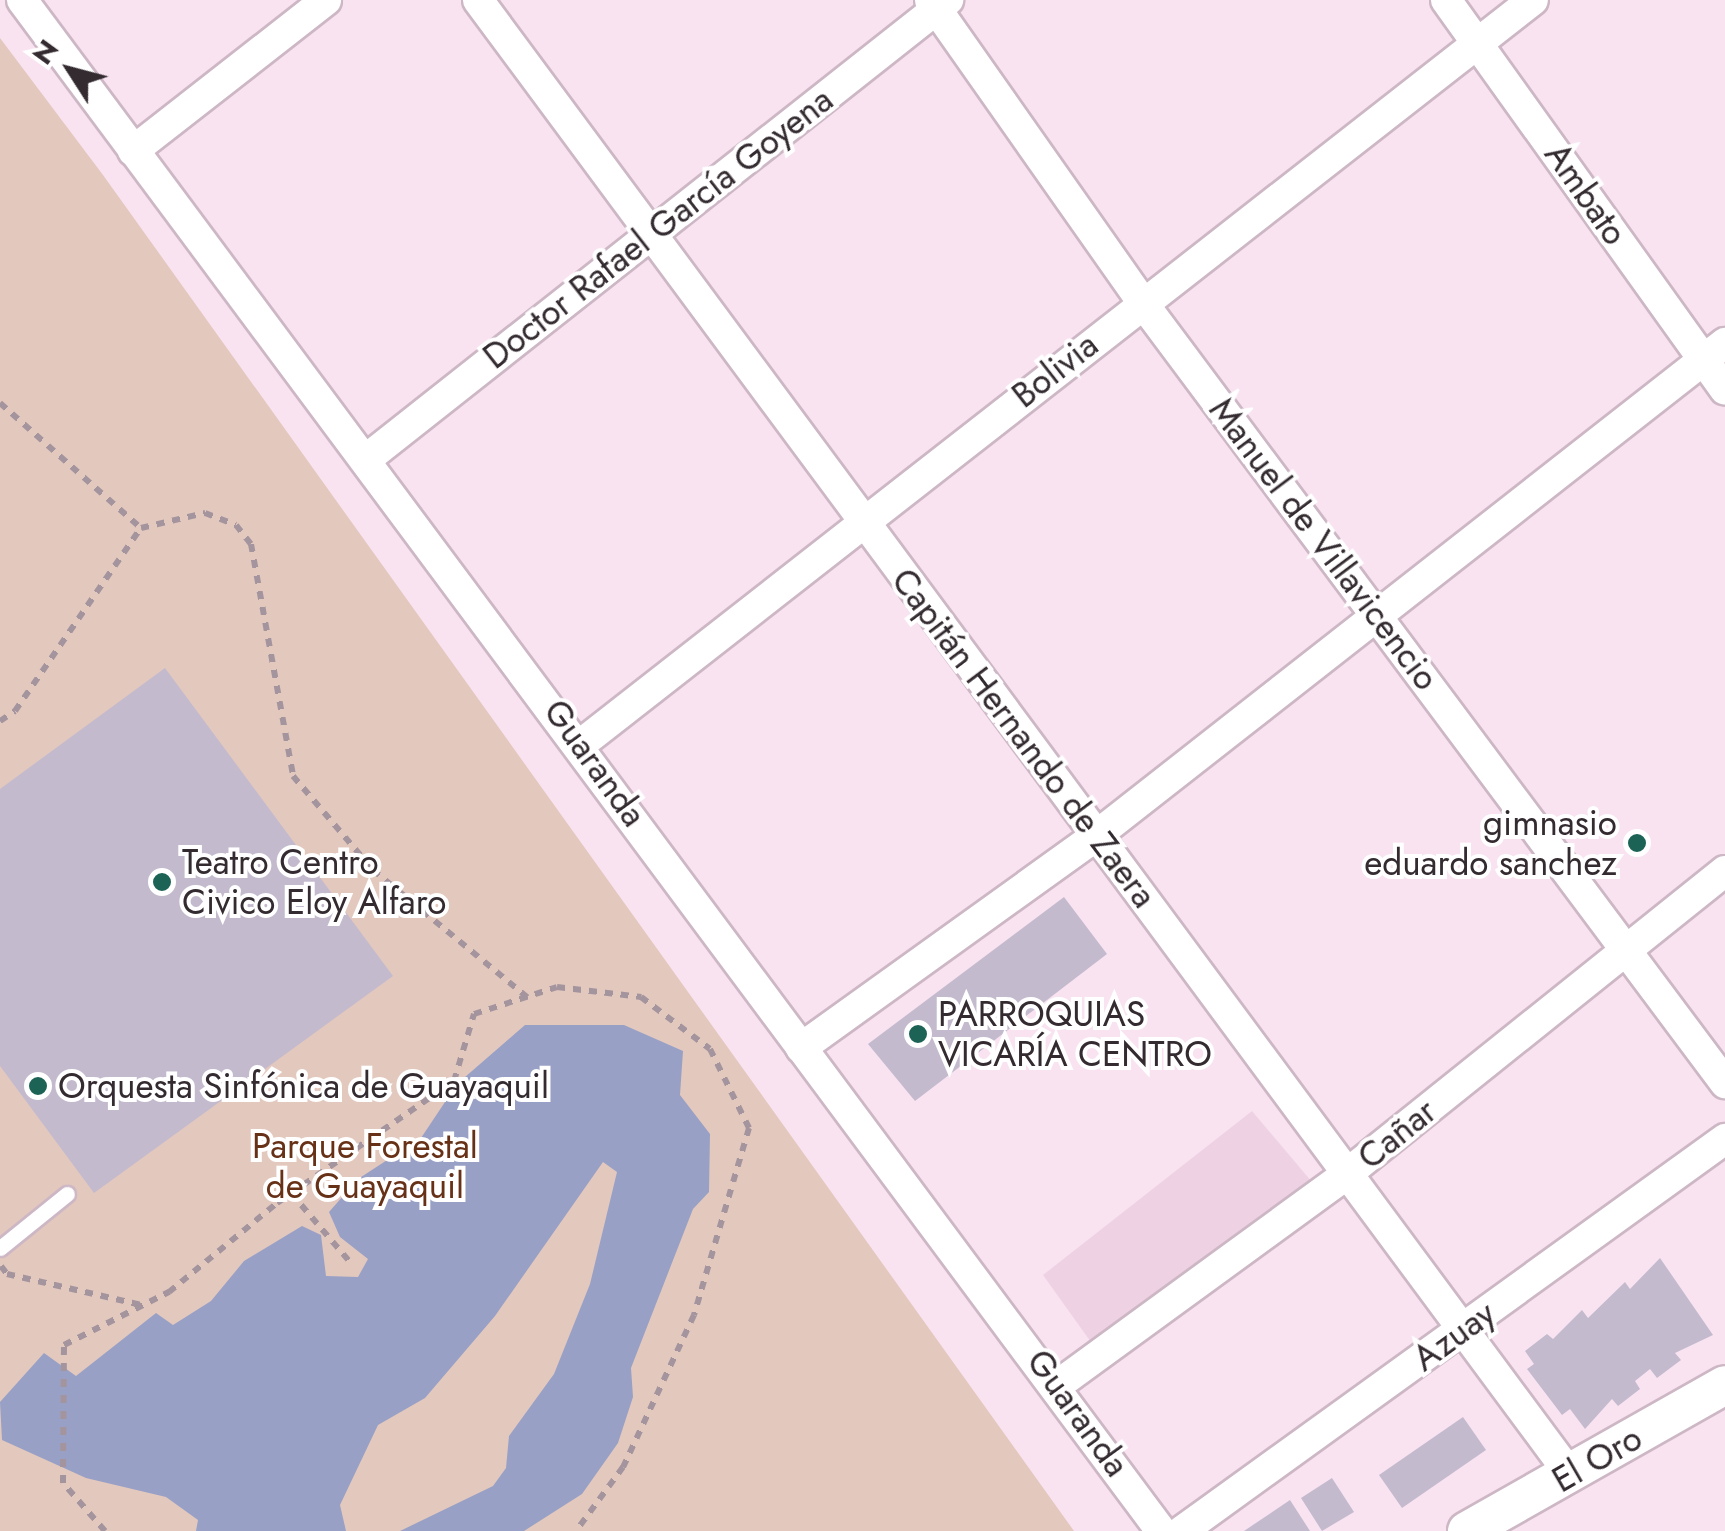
<!DOCTYPE html>
<meta charset="utf-8">
<style>
body{margin:0}
#map{position:relative;width:1725px;height:1531px;overflow:hidden;background:#f9e3f1;font-family:Jost,sans-serif}
div>[style]{position:absolute}
.built>*{inset:0;background:#eed2e4}
.green>*{inset:0;background:#e3c8bd}
.water>*{inset:0;background:#98a0c6}
.building>*{inset:0;background:#c4bace}
.path>*{height:6px;margin-top:-3px;transform-origin:0;background:repeating-linear-gradient(90deg,#a4949e 0 8px,transparent 0 16px)}
.roads{filter:drop-shadow(2px 0 #cdb7c5) drop-shadow(-2px 0 #cdb7c5) drop-shadow(0 2px #cdb7c5) drop-shadow(0 -2px #cdb7c5)}
.service>*{height:15px;margin:-7.5px;padding:0 7.5px;transform-origin:7.5px;border-radius:7.5px;background:#fff}
.minor>*{height:30px;margin:-15px;padding:0 15px;transform-origin:15px;border-radius:15px;background:#fff}
.tertiary>*{height:38px;margin:-19px;padding:0 19px;transform-origin:19px;border-radius:19px;background:#fff}
.dots>*{width:28px;height:28px;translate:-50% -50%;box-sizing:border-box;border:5px solid #fff;border-radius:50%}
span{translate:-50% -50%;white-space:nowrap;text-align:center;line-height:1.15;-webkit-text-stroke:8px #fff;paint-order:stroke}
.street-label{font-size:35px;color:#332b30}
.poi-label{font-size:35px;color:#332b30}
.right{translate:-100% -50%;text-align:right}
.left{translate:0 -50%;text-align:left}
.park-label{font-size:35px;color:#673117}
.north{position:absolute;left:20px;top:20px;width:100px;height:100px;-webkit-text-stroke:8px #fff;paint-order:stroke;rotate:306deg;font-size:28px;font-weight:700;line-height:40px;text-align:center;color:#332b30}
.north::after{content:'';display:block;margin:auto;width:35px;height:45px;background:#332b30;clip-path:polygon(50% 0,100% 100%,50% 72%,0 100%)}
</style>
<div id="map">
<div class="built">
<i style="clip-path:polygon(1252px 1111px,1312px 1182px,1093px 1345px,1043px 1275px)"></i>
</div>
<div class="green">
<i style="clip-path:polygon(0 38px,103px 175px,1074px 1531px,0 1531px)"></i>
</div>
<div class="water">
<i style="clip-path:polygon(525px 1025px,624px 1025px,683px 1051px,680px 1095px,710px 1134px,709px 1192px,693px 1209px,631px 1368px,633px 1397px,618px 1443px,582px 1494px,524px 1531px,400px 1531px,493px 1486px,506px 1468px,509px 1436px,554px 1374px,590px 1284px,617px 1172px,603px 1162px,495px 1316px,425px 1398px,378px 1425px,340px 1505px,346px 1531px,196px 1531px,198px 1520px,166px 1497px,86px 1478px,2px 1440px,0 1402px,44px 1353px,76px 1376px,156px 1313px,173px 1325px,211px 1301px,244px 1261px,302px 1226px,321px 1235px,326px 1276px,358px 1277px,368px 1259px,340px 1237px,329px 1212px,358px 1179px,421px 1138px,457px 1084px)"></i>
</div>
<div class="building">
<i style="clip-path:polygon(165px 668px,393px 976px,94px 1193px,0 1066px,0 789px)"></i>
<i style="clip-path:polygon(1064px 897px,1107px 954px,915px 1101px,868px 1044px)"></i>
<i style="clip-path:polygon(1660px 1258px,1713px 1335px,1675px 1353px,1681px 1360px,1657px 1378px,1650px 1369px,1635px 1381px,1640px 1389px,1618px 1406px,1612px 1399px,1585px 1429px,1570px 1409px,1562px 1415px,1527px 1369px,1534px 1364px,1525px 1351px,1547px 1334px,1553px 1339px,1582px 1310px,1588px 1318px,1625px 1282px,1630px 1289px)"></i>
<i style="clip-path:polygon(1463px 1417px,1486px 1450px,1402px 1508px,1379px 1475px)"></i>
<i style="clip-path:polygon(1332px 1478px,1354px 1512px,1322px 1531px,1301px 1498px)"></i>
<i style="clip-path:polygon(1290px 1500px,1310px 1531px,1244px 1531px)"></i>
</div>
<div class="path">
<i style="left:0;top:403px;width:188px;rotate:41.6deg"></i>
<i style="left:0;top:721px;width:18px;rotate:-34deg"></i>
<i style="left:15px;top:711px;width:222px;rotate:-55.5deg"></i>
<i style="left:141px;top:528px;width:66px;rotate:-13.2deg"></i>
<i style="left:205px;top:513px;width:33px;rotate:21deg"></i>
<i style="left:236px;top:525px;width:24px;rotate:52deg"></i>
<i style="left:251px;top:544px;width:236px;rotate:79.7deg"></i>
<i style="left:293px;top:776px;width:123px;rotate:49.6deg"></i>
<i style="left:373px;top:870px;width:200px;rotate:39.5deg"></i>
<i style="left:291px;top:1193px;width:89px;rotate:49.5deg"></i>
<i style="left:1px;top:1266px;width:10px;rotate:53deg"></i>
<i style="left:7px;top:1274px;width:138px;rotate:13deg"></i>
<i style="left:105px;top:1531px;width:64px;rotate:-131.2deg"></i>
<i style="left:63px;top:1483px;width:138px;rotate:-89.6deg"></i>
<i style="left:64px;top:1345px;width:118px;rotate:-26.8deg"></i>
<i style="left:169px;top:1292px;width:140px;rotate:-39.5deg"></i>
<i style="left:277px;top:1203px;width:215px;rotate:-34.6deg"></i>
<i style="left:454px;top:1081px;width:70px;rotate:-73.4deg"></i>
<i style="left:474px;top:1014px;width:87px;rotate:-18deg"></i>
<i style="left:557px;top:987px;width:85px;rotate:6.8deg"></i>
<i style="left:641px;top:997px;width:86px;rotate:37deg"></i>
<i style="left:710px;top:1049px;width:88px;rotate:63.7deg"></i>
<i style="left:749px;top:1128px;width:195px;rotate:106.4deg"></i>
<i style="left:694px;top:1315px;width:168px;rotate:115deg"></i>
<i style="left:623px;top:1467px;width:79px;rotate:126.3deg"></i>
</div>
<div class="roads">
<div class="service">
<i style="left:0;top:1248px;width:86px;rotate:-38.9deg"></i>
</div>
<div class="minor">
<i style="left:22px;top:0;width:1908px;rotate:53.35deg"></i>
<i style="left:478px;top:0;width:1834px;rotate:53.47deg"></i>
<i style="left:930px;top:0;width:369px;rotate:54.9deg"></i>
<i style="left:1142px;top:302px;width:975px;rotate:53.26deg"></i>
<i style="left:1446px;top:0;width:479px;rotate:54.4deg"></i>
<i style="left:133px;top:151px;width:245px;rotate:-38deg"></i>
<i style="left:369px;top:457px;width:738px;rotate:-38.28deg"></i>
<i style="left:581px;top:744px;width:1208px;rotate:-38.01deg"></i>
<i style="left:801px;top:1048px;width:365px;rotate:-35.7deg"></i>
<i style="left:1097px;top:835px;width:798px;rotate:-38.08deg"></i>
<i style="left:1059px;top:1384px;width:358px;rotate:-36.1deg"></i>
<i style="left:1348px;top:1173px;width:483px;rotate:-38.7deg"></i>
<i style="left:1182px;top:1531px;width:670px;rotate:-35.83deg"></i>
</div>
<div class="tertiary">
<i style="left:1467px;top:1531px;width:296px;rotate:-29.5deg"></i>
</div>
</div>
<div class="dots">
<i style="left:1637px;top:843px;background:#1c6356"></i>
<i style="left:162px;top:882px;background:#1c6356"></i>
<i style="left:918px;top:1034px;background:#1c6356"></i>
<i style="left:38px;top:1086px;background:#1c6356"></i>
</div>
<div class="street-label">
<span style="left:1586px;top:194px;rotate:55deg">Ambato</span>
<span style="left:658px;top:228px;rotate:-38deg">Doctor Rafael García Goyena</span>
<span style="left:1055px;top:370px;rotate:-38deg">Bolivia</span>
<span style="left:1324px;top:544px;rotate:53deg">Manuel de Villavicencio</span>
<span style="left:1024px;top:738px;rotate:53deg">Capitán Hernando de Zaera</span>
<span style="left:595px;top:763px;rotate:54deg">Guaranda</span>
<span style="left:1397px;top:1134px;rotate:-39deg">Cañar</span>
<span style="left:1454px;top:1336px;rotate:-36deg">Azuay</span>
<span style="left:1078px;top:1413px;rotate:54deg">Guaranda</span>
<span style="left:1597px;top:1459px;rotate:-30deg">El Oro</span>
</div>
<div class="poi-label">
<span class="right" style="left:1617px;top:843px">gimnasio<br>eduardo sanchez</span>
<span class="left" style="left:182px;top:882px">Teatro Centro<br>Civico Eloy Alfaro</span>
<span class="left" style="left:938px;top:1034px">PARROQUIAS<br>VICARÍA CENTRO</span>
<span class="left" style="left:58px;top:1086px">Orquesta Sinfónica de Guayaquil</span>
</div>
<div class="park-label">
<span style="left:365px;top:1166px">Parque Forestal<br>de Guayaquil</span>
</div>
<div class="north">N</div>
</div>
